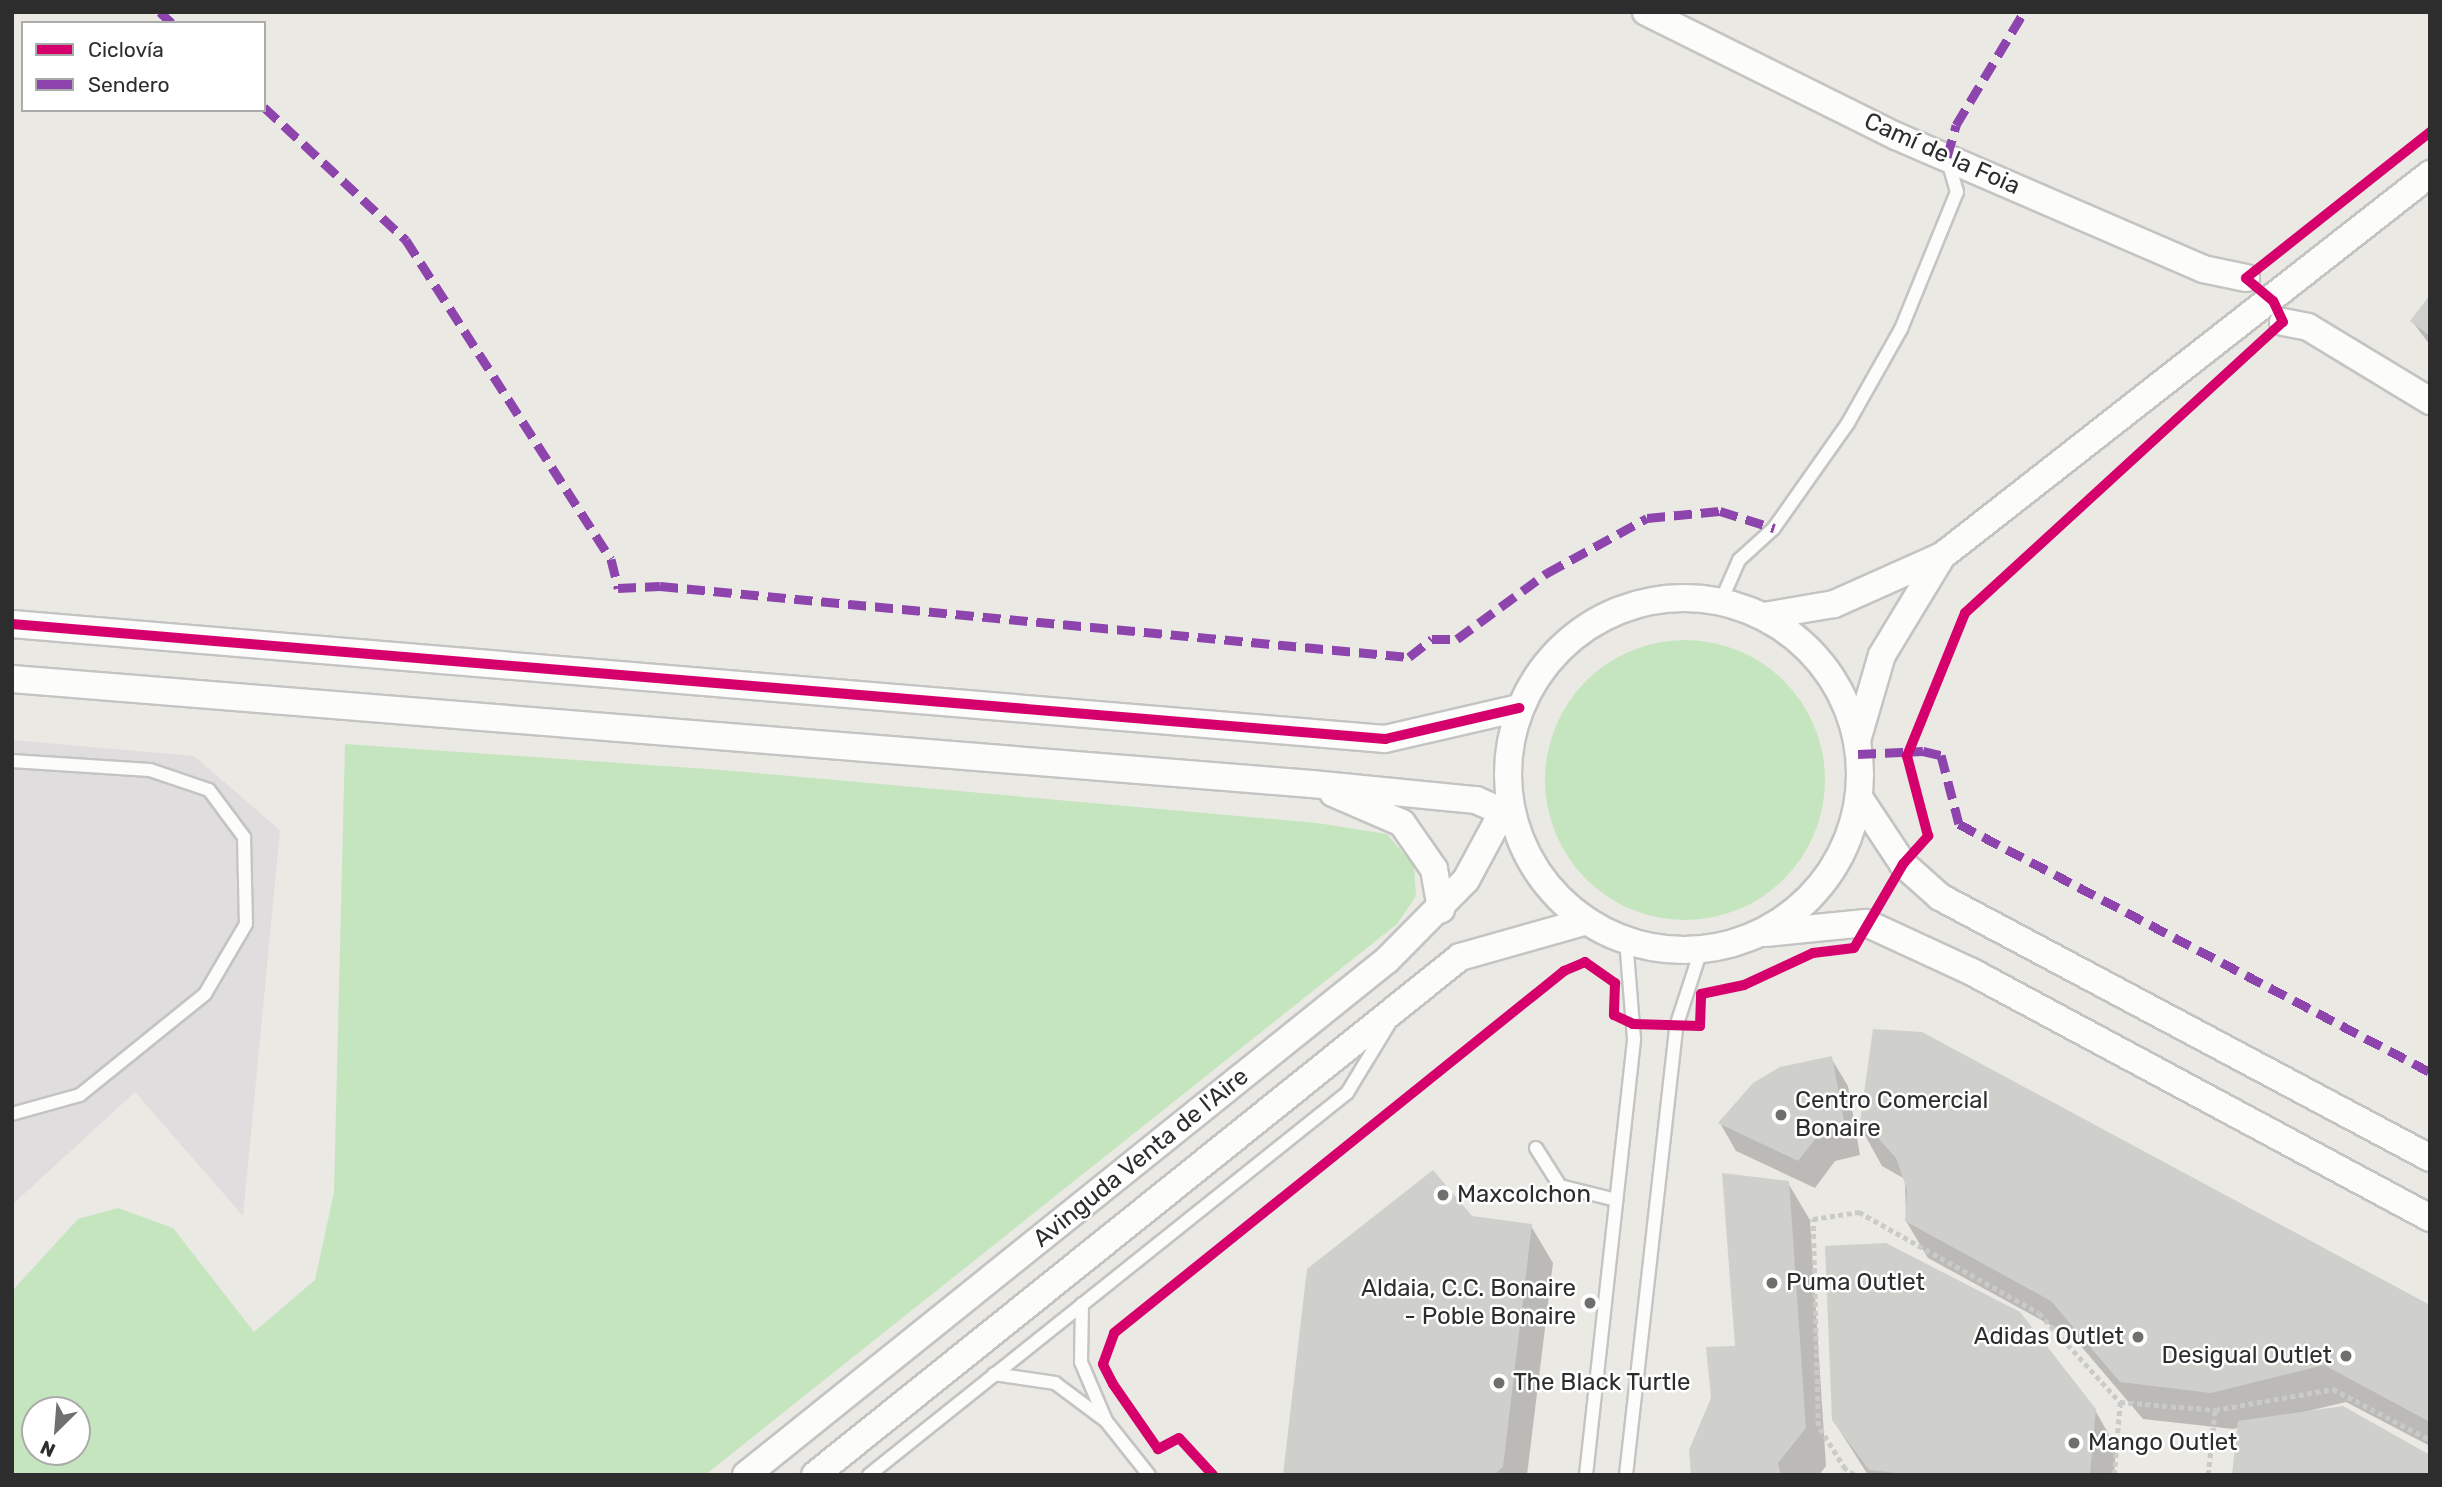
<!DOCTYPE html>
<meta charset="utf-8">
<style>
body{margin:0}
#map{position:relative;width:2442px;height:1487px;overflow:hidden;background:#eae9e4;font-family:Rubik,sans-serif}
div>[style]{position:absolute}
.industrial>*{inset:0;background:#e0dddf}
.green>*{inset:0;background:#c5e5bf}
.round{border-radius:50%}
.shadow>*{inset:0;background:#0003}
.building>*{inset:0;background:#cfcfcb}
.path>*{height:4.5px;margin-top:-2.25px;transform-origin:0;background:repeating-linear-gradient(90deg,#cacac9 0 5px,transparent 0 8.5px)}
.roads{filter:drop-shadow(2px 0 #c4c4c3) drop-shadow(-2px 0 #c4c4c3) drop-shadow(0 2px #c4c4c3) drop-shadow(0 -2px #c4c4c3)}
.service>*{height:12px;margin:-6px;padding:0 6px;transform-origin:6px;border-radius:6px;background:#fcfcfb}
.minor>*{height:26px;margin:-13px;padding:0 13px;transform-origin:13px;border-radius:13px;background:#fcfcfb}
.minor>.ring{margin:-13px;padding:0;box-sizing:content-box;background:none;border:26px solid #fcfcfb;border-radius:50%}
.quiet>*{height:9px;margin-top:-4.5px;transform-origin:0;background:repeating-linear-gradient(90deg,#8e44ad 0 18px,transparent 0 27px)}
.cycleway>*{height:10px;margin:-5px;padding:0 5px;transform-origin:5px;border-radius:5px;background:#d6006c}
.dots>*{width:19px;height:19px;translate:-50% -50%;box-sizing:border-box;border:4px solid #fff;border-radius:50%}
span{translate:-50% -50%;white-space:nowrap;text-align:center;line-height:1.15;-webkit-text-stroke:5px #fff;paint-order:stroke}
.street-label{font-size:24px;color:#2d2d2d}
.poi-label{font-size:24px;color:#2d2d2d}
.left{translate:0 -50%;text-align:left}
.right{translate:-100% -50%;text-align:right}
.frame{position:absolute;inset:0;border:14px solid #2d2d2d;pointer-events:none}
.legend{position:absolute;left:21px;top:21px;width:245px;height:91px;box-sizing:border-box;background:#fff;border:2px solid #ababab;margin:0;padding:9px 12px;list-style:none;font-size:21px;color:#2d2d2d}
.legend li{display:flex;align-items:center;gap:14px;height:35px}
.legend b{width:35px;border:2px solid #ababab}
.north{position:absolute;left:21px;top:1396px;width:70px;height:70px;box-sizing:border-box;background:#fff;border:2px solid #ababab;border-radius:50%;rotate:205deg;font-size:19px;font-weight:700;line-height:28px;text-align:center;color:#2d2d2d}
.north::after{content:'';display:block;margin:auto;width:24px;height:32px;background:#6f6f6d;clip-path:polygon(50% 0,100% 100%,50% 72%,0 100%)}
</style>
<div id="map">
<div class="industrial">
<i style="clip-path:polygon(12px 740px,194px 756px,280px 830px,243px 1216px,135px 1092px,12px 1205px)"></i>
</div>
<div class="green">
<i class="round" style="left:1545px;top:640px;width:280px;height:280px"></i>
<i style="clip-path:polygon(evenodd,345px 744px,722px 770px,1317px 823px,1387px 834px,1414px 866px,1416px 896px,1397px 924px,705px 1475px,12px 1475px,12px 1291px,78px 1219px,118px 1208px,173px 1228px,254px 1332px,315px 1280px,334px 1192px,345px 744px,35px 1410px,77px 1410px,77px 1452px,35px 1452px,35px 1410px)"></i>
</div>
<div class="shadow">
<i style="clip-path:polygon(2430px 298px,2430px 345px,2412px 321px)"></i>
<i style="clip-path:polygon(1831px 1058px,1848px 1086px,1860px 1155px,1835px 1161px,1815px 1188px,1736px 1151px,1720px 1123px)"></i>
<i style="clip-path:polygon(1861px 1128px,2430px 1307px,2430px 1446px,2346px 1402px,2233px 1429px,2143px 1419px,2074px 1338px,1928px 1258px,1906px 1221px,1905px 1179px,1882px 1166px)"></i>
<i style="clip-path:polygon(1788px 1183px,1810px 1220px,1826px 1466px,1819px 1475px,1693px 1475px)"></i>
<i style="clip-path:polygon(1531px 1226px,1553px 1263px,1527px 1475px,1285px 1475px)"></i>
<i style="clip-path:polygon(2095px 1410px,2116px 1447px,2114px 1475px,1868px 1475px,1833px 1420px)"></i>
</div>
<div class="building">
<i style="clip-path:polygon(2430px 295px,2430px 336px,2410px 321px)"></i>
<i style="clip-path:polygon(1873px 1029px,1922px 1032px,2430px 1305px,2430px 1422px,2324px 1365px,2211px 1393px,2120px 1382px,2051px 1301px,1905px 1221px,1907px 1190px,1896px 1158px,1877px 1137px,1859px 1129px)"></i>
<i style="clip-path:polygon(1832px 1056px,1845px 1127px,1819px 1134px,1798px 1161px,1718px 1123px,1753px 1083px,1780px 1067px)"></i>
<i style="clip-path:polygon(1433px 1170px,1472px 1216px,1532px 1224px,1503px 1467px,1494px 1475px,1283px 1475px,1307px 1269px)"></i>
<i style="clip-path:polygon(1722px 1173px,1789px 1181px,1806px 1428px,1778px 1463px,1781px 1475px,1691px 1475px,1689px 1450px,1711px 1398px,1706px 1347px,1735px 1346px)"></i>
<i style="clip-path:polygon(1886px 1243px,2020px 1312px,2096px 1409px,2090px 1475px,1916px 1475px,1869px 1470px,1832px 1420px,1825px 1246px)"></i>
<i style="clip-path:polygon(2343px 1406px,2430px 1455px,2430px 1475px,2232px 1475px,2238px 1421px)"></i>
</div>
<div class="path">
<i style="left:1854px;top:1475px;width:11px;rotate:-146deg"></i>
<i style="left:1845px;top:1469px;width:51px;rotate:-122.1deg"></i>
<i style="left:1818px;top:1426px;width:207px;rotate:-91.4deg"></i>
<i style="left:1813px;top:1219px;width:47px;rotate:-8.7deg"></i>
<i style="left:1859px;top:1212px;width:206px;rotate:29.3deg"></i>
<i style="left:2039px;top:1313px;width:120px;rotate:47.7deg"></i>
<i style="left:2120px;top:1402px;width:95px;rotate:4.8deg"></i>
<i style="left:2215px;top:1410px;width:120px;rotate:-10.1deg"></i>
<i style="left:2333px;top:1389px;width:110px;rotate:27.7deg"></i>
<i style="left:2114px;top:1475px;width:73px;rotate:-85.3deg"></i>
<i style="left:2208px;top:1475px;width:65px;rotate:-83.9deg"></i>
</div>
<div class="roads">
<div class="service">
<i style="left:1721px;top:601px;width:45px;rotate:-66.3deg"></i>
<i style="left:1739px;top:560px;width:47px;rotate:-42.4deg"></i>
<i style="left:1774px;top:528px;width:128px;rotate:-54.8deg"></i>
<i style="left:1848px;top:423px;width:108px;rotate:-60.6deg"></i>
<i style="left:1901px;top:329px;width:148px;rotate:-67.8deg"></i>
<i style="left:1957px;top:192px;width:33px;rotate:-106deg"></i>
<i style="left:12px;top:761px;width:138px;rotate:3.7deg"></i>
<i style="left:150px;top:770px;width:62px;rotate:18.7deg"></i>
<i style="left:209px;top:790px;width:59px;rotate:53.3deg"></i>
<i style="left:244px;top:837px;width:87px;rotate:88.7deg"></i>
<i style="left:246px;top:924px;width:81px;rotate:120.4deg"></i>
<i style="left:205px;top:994px;width:161px;rotate:141.1deg"></i>
<i style="left:80px;top:1095px;width:71px;rotate:164.4deg"></i>
<i style="left:1536px;top:1148px;width:45px;rotate:57.7deg"></i>
<i style="left:1560px;top:1186px;width:58px;rotate:14deg"></i>
<i style="left:1082px;top:1304px;width:58px;rotate:91deg"></i>
<i style="left:1081px;top:1362px;width:64px;rotate:67deg"></i>
<i style="left:994px;top:1374px;width:62px;rotate:8.4deg"></i>
<i style="left:1055px;top:1383px;width:64px;rotate:36.7deg"></i>
<i style="left:1106px;top:1421px;width:69px;rotate:51.5deg"></i>
<i style="left:869px;top:1475px;width:612px;rotate:-38.63deg"></i>
<i style="left:1347px;top:1093px;width:81px;rotate:-58.7deg"></i>
<i style="left:1586px;top:1475px;width:439px;rotate:-83.7deg"></i>
<i style="left:1634px;top:1039px;width:99px;rotate:-94.6deg"></i>
<i style="left:1626px;top:1475px;width:451px;rotate:-83.6deg"></i>
<i style="left:1676px;top:1027px;width:81px;rotate:-72deg"></i>
</div>
<div class="minor">
<i style="left:1646px;top:12px;width:279px;rotate:26.4deg"></i>
<i style="left:1896px;top:136px;width:335px;rotate:23.4deg"></i>
<i style="left:2203px;top:269px;width:44px;rotate:11.8deg"></i>
<i style="left:2283px;top:322px;width:25px;rotate:11deg"></i>
<i style="left:2308px;top:327px;width:143px;rotate:31.2deg"></i>
<i class="ring" style="left:1508px;top:598px;width:326px;height:326px"></i>
<i style="left:1764px;top:616px;width:71px;rotate:-9.7deg"></i>
<i style="left:1834px;top:604px;width:118px;rotate:-24deg"></i>
<i style="left:1942px;top:556px;width:620px;rotate:-38.05deg"></i>
<i style="left:12px;top:624px;width:1378px;rotate:4.79deg"></i>
<i style="left:1385px;top:739px;width:138px;rotate:-13deg"></i>
<i style="left:12px;top:679px;width:1304px;rotate:4.62deg"></i>
<i style="left:1312px;top:784px;width:165px;rotate:5.6deg"></i>
<i style="left:1476px;top:800px;width:39px;rotate:24deg"></i>
<i style="left:1858px;top:737px;width:85px;rotate:-73.7deg"></i>
<i style="left:1882px;top:655px;width:116px;rotate:-58.8deg"></i>
<i style="left:1333px;top:793px;width:75px;rotate:23.5deg"></i>
<i style="left:1402px;top:823px;width:56px;rotate:55.2deg"></i>
<i style="left:1434px;top:869px;width:41px;rotate:80.1deg"></i>
<i style="left:1860px;top:799px;width:78px;rotate:56.5deg"></i>
<i style="left:1903px;top:864px;width:50px;rotate:41.7deg"></i>
<i style="left:1940px;top:897px;width:555px;rotate:28.04deg"></i>
<i style="left:1765px;top:933px;width:101px;rotate:-5.7deg"></i>
<i style="left:1866px;top:923px;width:117px;rotate:24.8deg"></i>
<i style="left:1972px;top:972px;width:520px;rotate:28.24deg"></i>
<i style="left:746px;top:1475px;width:822px;rotate:-38.78deg"></i>
<i style="left:1387px;top:960px;width:112px;rotate:-45.4deg"></i>
<i style="left:1466px;top:880px;width:91px;rotate:-61.7deg"></i>
<i style="left:815px;top:1475px;width:827px;rotate:-38.77deg"></i>
<i style="left:1460px;top:957px;width:132px;rotate:-15.8deg"></i>
</div>
</div>
<div class="quiet">
<i style="left:160px;top:12px;width:16px;rotate:43deg"></i>
<i style="left:264px;top:107px;width:195px;rotate:43.1deg"></i>
<i style="left:406px;top:240px;width:379px;rotate:57.3deg"></i>
<i style="left:611px;top:559px;width:30px;rotate:76deg"></i>
<i style="left:618px;top:588px;width:42px;rotate:-2.7deg"></i>
<i style="left:660px;top:586px;width:752px;rotate:5.42deg"></i>
<i style="left:1409px;top:657px;width:29px;rotate:-38deg"></i>
<i style="left:1432px;top:639px;width:25px"></i>
<i style="left:1457px;top:639px;width:112px;rotate:-36.3deg"></i>
<i style="left:1547px;top:573px;width:114px;rotate:-28.8deg"></i>
<i style="left:1647px;top:518px;width:73px;rotate:-5.5deg"></i>
<i style="left:1720px;top:511px;width:57px;rotate:17.5deg"></i>
<i style="left:1947px;top:157px;width:33px;rotate:-74deg"></i>
<i style="left:1956px;top:125px;width:132px;rotate:-59deg"></i>
<i style="left:1858px;top:754px;width:65px;rotate:-2.6deg"></i>
<i style="left:1923px;top:751px;width:18px;rotate:13deg"></i>
<i style="left:1941px;top:755px;width:71px;rotate:75.4deg"></i>
<i style="left:1959px;top:824px;width:532px;rotate:27.77deg"></i>
</div>
<div class="cycleway">
<i style="left:12px;top:624px;width:1378px;rotate:4.79deg"></i>
<i style="left:1385px;top:739px;width:138px;rotate:-13deg"></i>
<i style="left:1213px;top:1475px;width:50px;rotate:-132.6deg"></i>
<i style="left:1179px;top:1438px;width:24px;rotate:152deg"></i>
<i style="left:1158px;top:1449px;width:79px;rotate:-124.7deg"></i>
<i style="left:1113px;top:1384px;width:22px;rotate:-117deg"></i>
<i style="left:1103px;top:1364px;width:33px;rotate:-70deg"></i>
<i style="left:1114px;top:1333px;width:578px;rotate:-38.81deg"></i>
<i style="left:1564px;top:971px;width:23px;rotate:-23deg"></i>
<i style="left:1585px;top:962px;width:37px;rotate:35deg"></i>
<i style="left:1615px;top:983px;width:32px;rotate:92deg"></i>
<i style="left:1614px;top:1015px;width:21px;rotate:25deg"></i>
<i style="left:1633px;top:1024px;width:67px;rotate:1.7deg"></i>
<i style="left:1700px;top:1026px;width:32px;rotate:-88deg"></i>
<i style="left:1701px;top:994px;width:44px;rotate:-11.8deg"></i>
<i style="left:1744px;top:985px;width:76px;rotate:-24.9deg"></i>
<i style="left:1813px;top:953px;width:41px;rotate:-7deg"></i>
<i style="left:1854px;top:948px;width:97px;rotate:-59.7deg"></i>
<i style="left:1903px;top:864px;width:38px;rotate:-48deg"></i>
<i style="left:1928px;top:836px;width:83px;rotate:-104.7deg"></i>
<i style="left:1907px;top:756px;width:154px;rotate:-67.9deg"></i>
<i style="left:1965px;top:613px;width:431px;rotate:-42.5deg"></i>
<i style="left:2283px;top:322px;width:23px;rotate:-115deg"></i>
<i style="left:2273px;top:301px;width:35px;rotate:-140deg"></i>
<i style="left:2246px;top:278px;width:235px;rotate:-38.4deg"></i>
</div>
<div class="dots">
<i style="left:1781px;top:1115px;background:#6f6f6d"></i>
<i style="left:1443px;top:1195px;background:#6f6f6d"></i>
<i style="left:1772px;top:1283px;background:#6f6f6d"></i>
<i style="left:1590px;top:1303px;background:#6f6f6d"></i>
<i style="left:2138px;top:1337px;background:#6f6f6d"></i>
<i style="left:2346px;top:1356px;background:#6f6f6d"></i>
<i style="left:1499px;top:1383px;background:#6f6f6d"></i>
<i style="left:2074px;top:1443px;background:#6f6f6d"></i>
</div>
<div class="street-label">
<span style="left:1942px;top:154px;rotate:24deg">Camí de la Foia</span>
<span style="left:1141px;top:1158px;rotate:-39deg">Avinguda Venta de l'Aire</span>
</div>
<div class="poi-label">
<span class="left" style="left:1795px;top:1115px">Centro Comercial<br>Bonaire</span>
<span class="left" style="left:1457px;top:1195px">Maxcolchon</span>
<span class="left" style="left:1786px;top:1283px">Puma Outlet</span>
<span class="right" style="left:1576px;top:1303px">Aldaia, C.C. Bonaire<br>- Poble Bonaire</span>
<span class="right" style="left:2124px;top:1337px">Adidas Outlet</span>
<span class="right" style="left:2332px;top:1356px">Desigual Outlet</span>
<span class="left" style="left:1513px;top:1383px">The Black Turtle</span>
<span class="left" style="left:2088px;top:1443px">Mango Outlet</span>
</div>
<div class="frame"></div>
<ul class="legend">
<li><b style="height:9px;background:#d6006c"></b>Ciclovía</li>
<li><b style="height:9px;background:#8e44ad"></b>Sendero</li>
</ul>
<div class="north">N</div>
</div>
